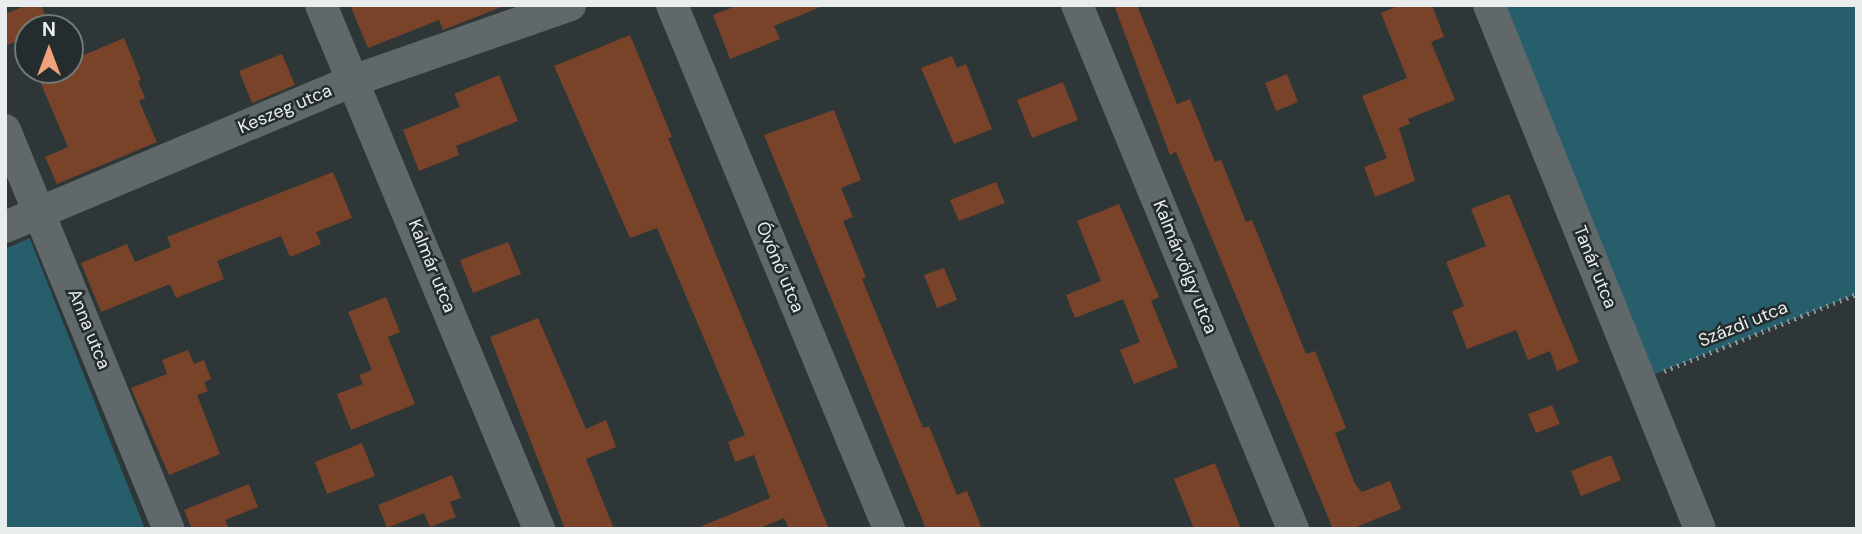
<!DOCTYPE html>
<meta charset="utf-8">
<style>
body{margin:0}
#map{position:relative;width:1862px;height:534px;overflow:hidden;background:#2e3637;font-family:"DM Sans",sans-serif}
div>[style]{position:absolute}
.green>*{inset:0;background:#265f6b}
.building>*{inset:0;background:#784329}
.path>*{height:4.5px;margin-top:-2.25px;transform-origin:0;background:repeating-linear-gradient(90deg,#8c9293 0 2px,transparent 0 7px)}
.minor>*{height:32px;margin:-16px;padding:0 16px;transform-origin:16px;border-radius:16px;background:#60686a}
span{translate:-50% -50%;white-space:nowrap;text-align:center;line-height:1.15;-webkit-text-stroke:5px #242c2d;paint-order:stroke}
.street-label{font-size:18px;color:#e9edee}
.frame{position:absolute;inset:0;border:7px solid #e9edee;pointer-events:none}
.north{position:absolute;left:14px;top:14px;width:70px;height:70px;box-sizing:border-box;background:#242c2d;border:2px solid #73797a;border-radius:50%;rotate:0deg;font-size:19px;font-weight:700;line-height:28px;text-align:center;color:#e9edee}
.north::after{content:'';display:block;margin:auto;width:24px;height:32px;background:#f1a17c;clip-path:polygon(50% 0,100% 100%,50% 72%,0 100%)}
</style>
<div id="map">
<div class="green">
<i style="clip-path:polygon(1489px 5px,1857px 5px,1857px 294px,1640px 380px)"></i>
<i style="clip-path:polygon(30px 238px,30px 239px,145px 529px,5px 529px,5px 249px)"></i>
</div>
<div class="building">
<i style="clip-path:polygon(27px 5px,41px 5px,51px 28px,28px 28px,28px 36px,5px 46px,5px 14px)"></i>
<i style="clip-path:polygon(350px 5px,504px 5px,504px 6px,443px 30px,439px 20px,368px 48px)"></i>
<i style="clip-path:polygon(738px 5px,822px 5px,823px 6px,774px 26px,780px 39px,730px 59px,713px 15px)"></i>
<i style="clip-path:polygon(1114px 5px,1137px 5px,1177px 104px,1190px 99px,1215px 162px,1221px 160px,1246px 222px,1252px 220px,1306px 354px,1315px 351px,1346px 428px,1335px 433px,1355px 484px,1362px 492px,1390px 481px,1401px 509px,1351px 529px,1333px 529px,1176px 152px,1170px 155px)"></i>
<i style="clip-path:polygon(1400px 5px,1432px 5px,1444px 37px,1431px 42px,1455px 100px,1408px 119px,1410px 124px,1399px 128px,1415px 181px,1375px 197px,1364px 167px,1387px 158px,1362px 96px,1407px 78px,1381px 13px)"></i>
<i style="clip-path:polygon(630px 35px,672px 137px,668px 138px,829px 529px,789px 529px,784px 518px,758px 529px,695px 529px,770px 498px,754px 455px,735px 462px,728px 442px,745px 435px,657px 228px,630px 238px,554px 66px)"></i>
<i style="clip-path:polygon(124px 38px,141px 80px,138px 81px,145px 98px,139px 101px,157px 142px,57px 184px,45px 157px,68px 147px,35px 70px,70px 70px,70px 61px)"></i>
<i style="clip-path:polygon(282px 54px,295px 85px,252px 103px,239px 71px)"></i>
<i style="clip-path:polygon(952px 56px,957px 68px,966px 64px,992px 129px,954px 144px,921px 68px)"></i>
<i style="clip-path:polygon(1287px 74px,1298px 102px,1276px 111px,1265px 83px)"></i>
<i style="clip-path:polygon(499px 75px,518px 121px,456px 146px,459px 155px,419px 171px,403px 130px,460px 107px,454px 94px)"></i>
<i style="clip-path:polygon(1063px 82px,1078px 120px,1032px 138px,1017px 100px)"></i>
<i style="clip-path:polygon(834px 110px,861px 180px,841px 188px,853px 217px,843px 221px,866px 277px,862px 279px,923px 428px,929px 426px,957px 495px,967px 491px,982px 529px,926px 529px,764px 135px)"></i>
<i style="clip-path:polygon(333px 172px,352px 218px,316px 232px,321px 244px,290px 257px,281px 236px,217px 261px,224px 279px,176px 298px,170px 284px,101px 312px,81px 263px,127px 244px,135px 262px,171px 247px,167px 237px)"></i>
<i style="clip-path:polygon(996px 182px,1005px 203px,959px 221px,950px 200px)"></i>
<i style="clip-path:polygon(1509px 194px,1579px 362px,1557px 371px,1550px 351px,1528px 360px,1516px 330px,1467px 349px,1452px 311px,1464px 306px,1446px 262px,1486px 246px,1471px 209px)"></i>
<i style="clip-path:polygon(1119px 204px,1159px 297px,1151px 301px,1178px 367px,1134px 384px,1120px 350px,1140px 342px,1123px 299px,1075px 318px,1066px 295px,1101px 281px,1077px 221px)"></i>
<i style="clip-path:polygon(508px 242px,521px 274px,473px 293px,460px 260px)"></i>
<i style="clip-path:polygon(944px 268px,957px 300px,937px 308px,924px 275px)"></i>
<i style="clip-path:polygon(386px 297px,400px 332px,388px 337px,415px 404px,351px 430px,337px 394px,363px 384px,359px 375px,372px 370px,348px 312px)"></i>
<i style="clip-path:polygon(538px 318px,586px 429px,606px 420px,616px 447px,586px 459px,614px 529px,565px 529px,490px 337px)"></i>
<i style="clip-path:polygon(188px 350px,194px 364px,204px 360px,211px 379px,204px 382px,208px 391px,197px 395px,220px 454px,169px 475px,131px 388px,167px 374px,162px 360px)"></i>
<i style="clip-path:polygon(1552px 405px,1560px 424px,1536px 433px,1528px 414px)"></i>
<i style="clip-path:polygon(362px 443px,375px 476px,327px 494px,315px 462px)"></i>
<i style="clip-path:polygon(1611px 455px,1621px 480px,1581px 496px,1571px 471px)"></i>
<i style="clip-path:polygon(1215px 463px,1241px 529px,1194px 529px,1174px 479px)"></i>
<i style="clip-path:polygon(452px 475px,461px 498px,450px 502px,456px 517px,430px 527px,424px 513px,387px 528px,378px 505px)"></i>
<i style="clip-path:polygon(249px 484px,258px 507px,225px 520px,229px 529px,192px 529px,184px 510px)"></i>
</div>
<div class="path">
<i style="left:1664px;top:371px;width:208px;rotate:-21.8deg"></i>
</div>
<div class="minor">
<i style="left:321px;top:5px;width:568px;rotate:67.41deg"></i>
<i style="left:672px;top:5px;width:567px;rotate:67.5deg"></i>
<i style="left:1077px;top:5px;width:567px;rotate:67.6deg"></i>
<i style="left:1489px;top:5px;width:565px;rotate:68.07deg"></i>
<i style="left:5px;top:130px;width:431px;rotate:67.7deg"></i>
<i style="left:5px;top:227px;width:380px;rotate:-22.8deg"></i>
<i style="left:355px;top:80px;width:228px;rotate:-19.2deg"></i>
</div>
<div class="street-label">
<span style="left:285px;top:109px;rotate:-23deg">Keszeg utca</span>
<span style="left:432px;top:266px;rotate:68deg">Kalmár utca</span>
<span style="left:780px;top:267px;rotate:67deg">Óvónő utca</span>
<span style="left:1185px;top:267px;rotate:68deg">Kalmárvölgy utca</span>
<span style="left:1595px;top:267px;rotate:68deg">Tanár utca</span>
<span style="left:1743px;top:324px;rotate:-22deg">Százdi utca</span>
<span style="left:89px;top:329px;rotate:68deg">Anna utca</span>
</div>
<div class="frame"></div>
<div class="north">N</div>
</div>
